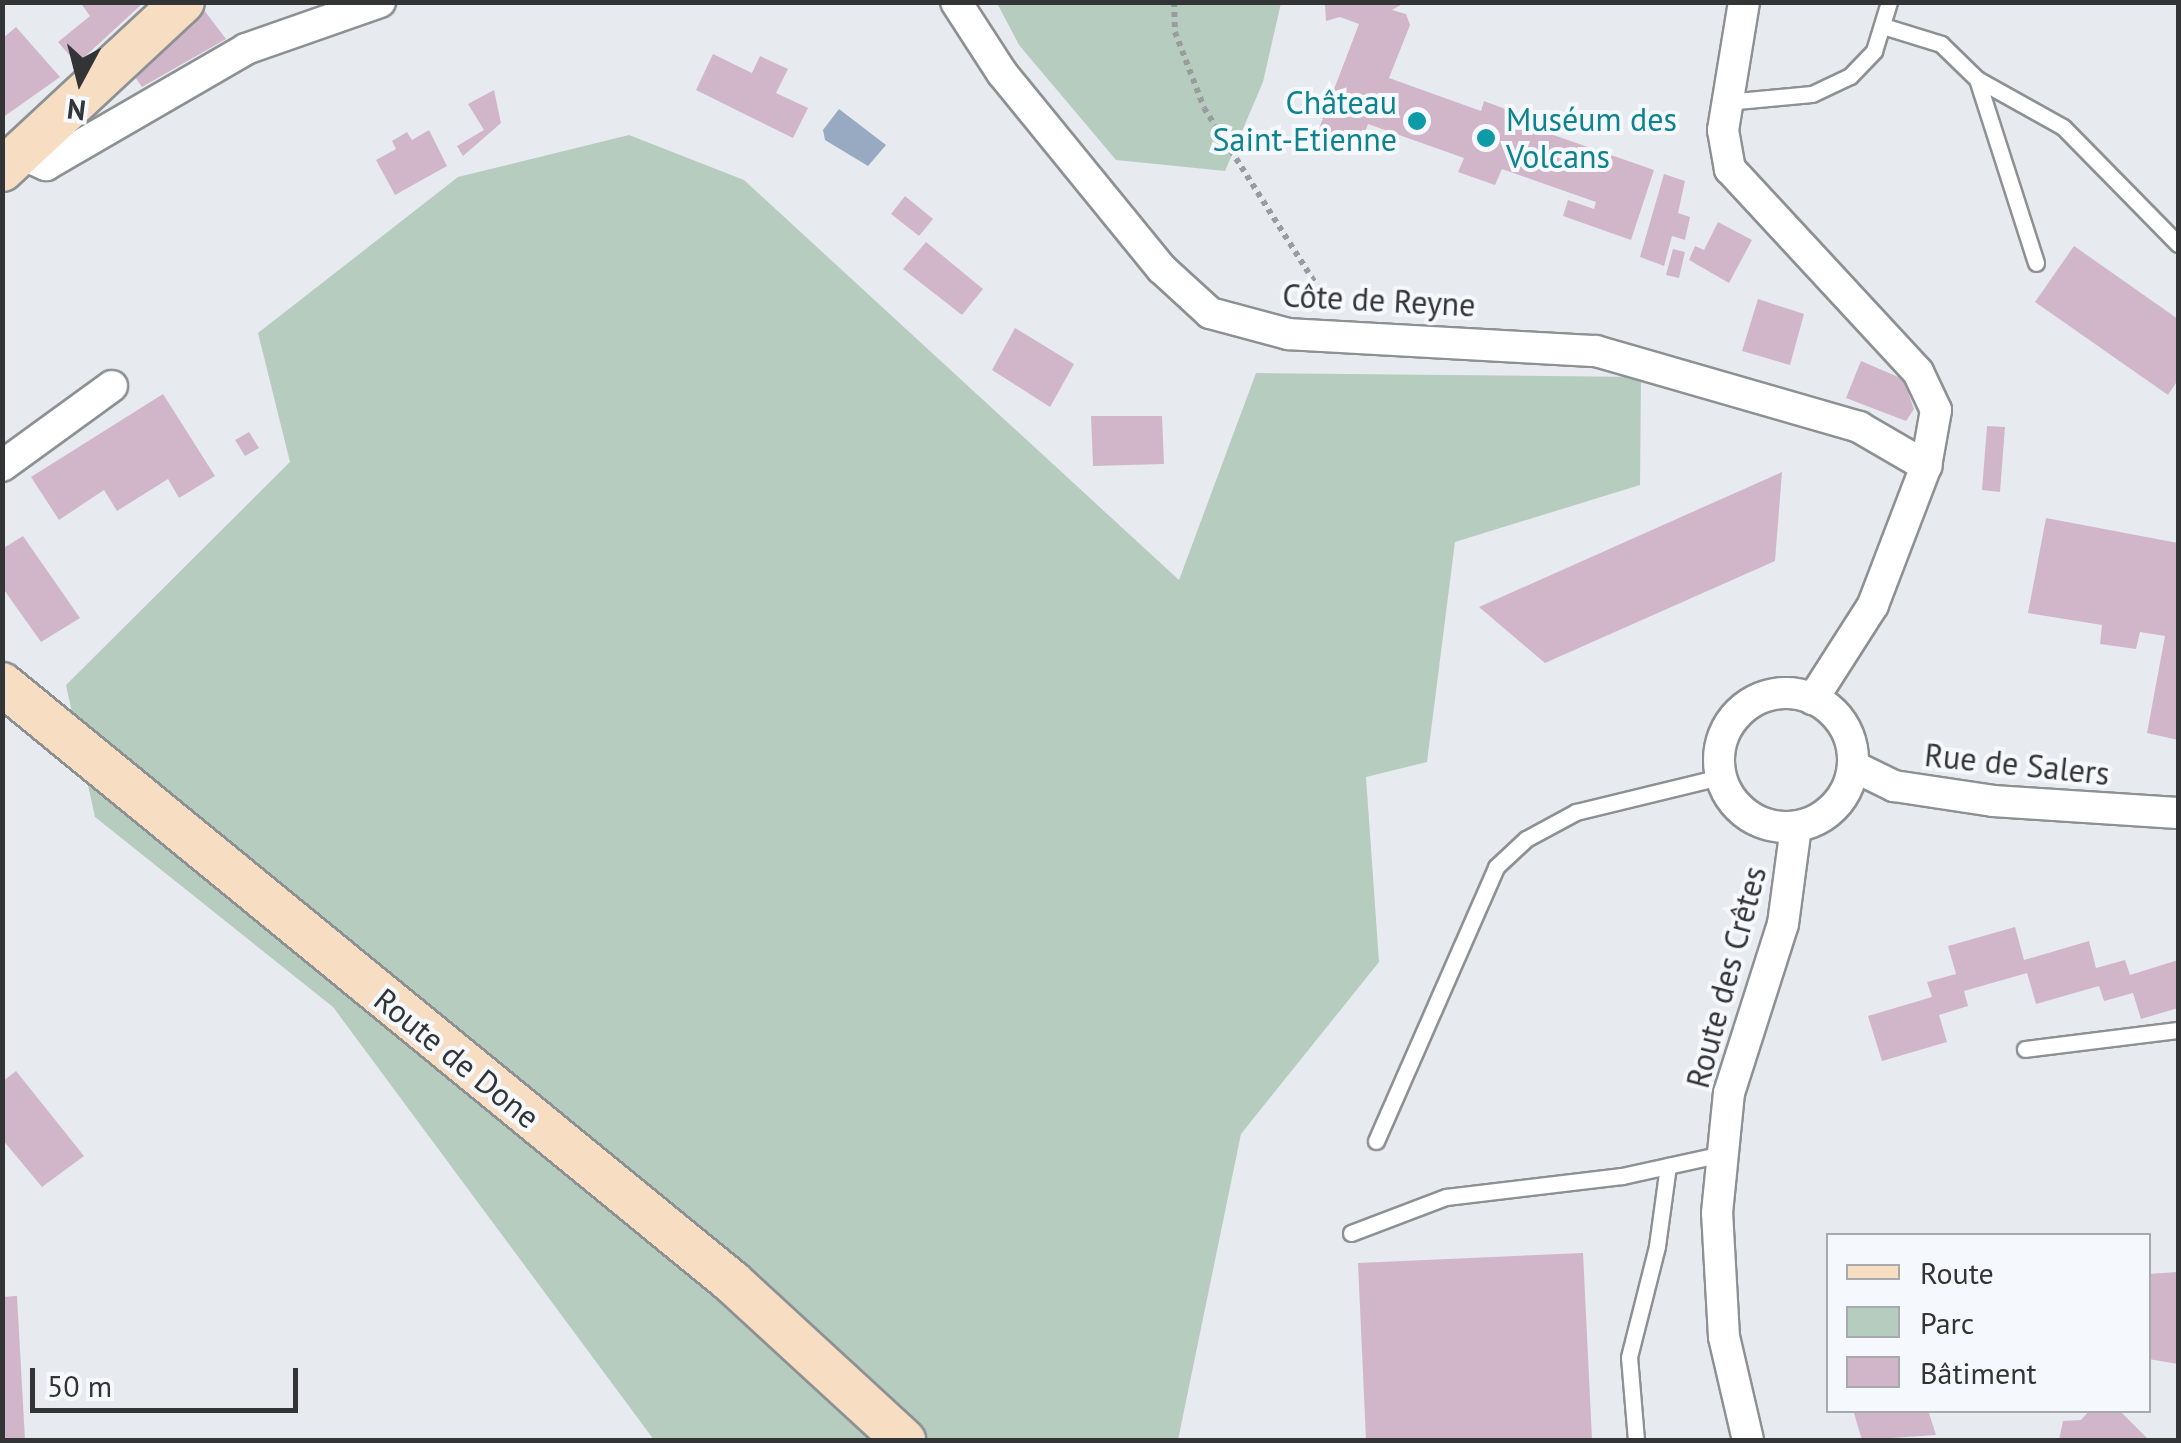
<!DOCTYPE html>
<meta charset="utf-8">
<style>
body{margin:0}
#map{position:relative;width:2181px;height:1443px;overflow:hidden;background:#e7ebef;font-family:"PT Sans",sans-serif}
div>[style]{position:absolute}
.green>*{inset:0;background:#b6ccbf}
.water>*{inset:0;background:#97aac1}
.building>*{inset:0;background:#d1b6ca}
.path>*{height:6px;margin-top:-3px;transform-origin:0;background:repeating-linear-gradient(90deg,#999c9f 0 5px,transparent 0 10px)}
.roads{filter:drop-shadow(2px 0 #8d9194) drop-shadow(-2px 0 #8d9194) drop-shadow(0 2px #8d9194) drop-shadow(0 -2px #8d9194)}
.lane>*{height:15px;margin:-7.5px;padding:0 7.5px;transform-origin:7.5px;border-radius:7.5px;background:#fff}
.street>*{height:30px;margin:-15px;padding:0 15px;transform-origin:15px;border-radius:15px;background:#fff}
.street>.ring{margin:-15px;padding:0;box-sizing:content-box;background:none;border:30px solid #fff;border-radius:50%}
.secondary>*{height:42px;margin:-21px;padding:0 21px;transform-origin:21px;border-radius:21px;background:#f7dec2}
.dots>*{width:28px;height:28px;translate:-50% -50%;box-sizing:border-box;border:5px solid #f5f9fd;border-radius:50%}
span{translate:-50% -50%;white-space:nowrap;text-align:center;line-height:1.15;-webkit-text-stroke:8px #f5f9fd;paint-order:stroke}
.culture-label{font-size:32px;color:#0d838f}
.right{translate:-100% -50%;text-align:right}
.left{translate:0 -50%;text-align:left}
.street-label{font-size:32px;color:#333436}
.frame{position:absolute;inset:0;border:5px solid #333436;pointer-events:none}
.legend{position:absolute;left:1826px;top:1233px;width:325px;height:180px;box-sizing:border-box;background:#f5f9fd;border:2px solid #a7aaad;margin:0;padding:12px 18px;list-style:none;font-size:30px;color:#333436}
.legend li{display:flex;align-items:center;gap:20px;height:50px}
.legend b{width:50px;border:2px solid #a7aaad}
.north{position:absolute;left:30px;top:30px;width:100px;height:100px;-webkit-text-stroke:8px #f5f9fd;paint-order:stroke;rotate:187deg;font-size:28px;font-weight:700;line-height:40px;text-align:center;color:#333436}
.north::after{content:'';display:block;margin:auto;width:35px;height:45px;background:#333436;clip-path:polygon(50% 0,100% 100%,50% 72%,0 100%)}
.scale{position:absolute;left:30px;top:1368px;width:268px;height:45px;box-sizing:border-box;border:5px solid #333436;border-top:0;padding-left:12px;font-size:30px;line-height:35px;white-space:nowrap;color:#333436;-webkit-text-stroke:8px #f5f9fd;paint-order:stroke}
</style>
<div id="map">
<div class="green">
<i style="clip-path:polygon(997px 3px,1281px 3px,1263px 82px,1225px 171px,1116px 160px,1019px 45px)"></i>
<i style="clip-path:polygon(629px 135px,744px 180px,1179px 580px,1256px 373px,1641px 377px,1640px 485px,1455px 542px,1427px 762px,1366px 777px,1379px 962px,1241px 1134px,1178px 1440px,654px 1440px,333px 1007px,95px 817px,66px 685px,290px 462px,258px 333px,458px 177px)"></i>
</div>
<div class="water">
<i style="clip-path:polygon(839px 109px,886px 145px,868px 166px,825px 140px,823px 130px)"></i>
</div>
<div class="building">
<i style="clip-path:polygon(80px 2px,144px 2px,77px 64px,58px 42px,90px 16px)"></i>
<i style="clip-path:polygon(1406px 2px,1392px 10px,1406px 14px,1410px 25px,1389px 78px,1481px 111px,1484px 101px,1508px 110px,1505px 118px,1654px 170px,1631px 240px,1563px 216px,1568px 200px,1594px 209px,1596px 202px,1502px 169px,1495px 185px,1458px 172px,1464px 158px,1368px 124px,1360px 146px,1318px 131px,1359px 24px,1340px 17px,1326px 21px,1325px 5px)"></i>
<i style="clip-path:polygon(204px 10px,226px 39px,142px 87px,133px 74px)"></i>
<i style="clip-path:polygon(16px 27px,60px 77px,2px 118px,2px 39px)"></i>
<i style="clip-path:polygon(713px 54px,752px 73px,760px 56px,788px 69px,776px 93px,808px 108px,793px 138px,696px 90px)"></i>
<i style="clip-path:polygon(494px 90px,501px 123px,463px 156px,457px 146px,484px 130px,468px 104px)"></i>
<i style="clip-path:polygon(429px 130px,447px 166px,395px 195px,376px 160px,396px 149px,392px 141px,407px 132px,412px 140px)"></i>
<i style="clip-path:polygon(1664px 174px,1685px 181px,1678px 213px,1690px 217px,1685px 240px,1672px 236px,1664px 266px,1640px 257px)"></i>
<i style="clip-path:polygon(905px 196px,933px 219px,919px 236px,891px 214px)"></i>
<i style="clip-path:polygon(1718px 222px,1752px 240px,1729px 283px,1689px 260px,1695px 246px,1704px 250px)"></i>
<i style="clip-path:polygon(926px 242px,983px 289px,962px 315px,903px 269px)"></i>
<i style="clip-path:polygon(2074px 246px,2178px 319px,2178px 380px,2168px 395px,2035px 302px)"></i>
<i style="clip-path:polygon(1673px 249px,1685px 252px,1679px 278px,1666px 275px)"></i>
<i style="clip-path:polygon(1758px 299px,1804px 314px,1790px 365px,1742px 351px)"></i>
<i style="clip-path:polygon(1015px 328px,1074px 364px,1050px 407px,992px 370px)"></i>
<i style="clip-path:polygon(1861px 361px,1903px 379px,1914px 409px,1906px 421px,1846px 398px)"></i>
<i style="clip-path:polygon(163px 394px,215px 476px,179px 498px,168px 479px,117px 511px,104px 490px,59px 520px,31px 477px)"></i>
<i style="clip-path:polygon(1091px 416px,1162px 416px,1164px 464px,1093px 466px)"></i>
<i style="clip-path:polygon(1987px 426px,2005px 427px,2000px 492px,1982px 490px)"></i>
<i style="clip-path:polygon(249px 432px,259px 448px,245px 456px,235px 440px)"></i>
<i style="clip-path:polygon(1782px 472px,1775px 561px,1545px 663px,1479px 607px)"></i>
<i style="clip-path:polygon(2046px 518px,2178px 543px,2178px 740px,2147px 733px,2165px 636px,2140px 632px,2136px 649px,2100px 644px,2102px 625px,2028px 613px)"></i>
<i style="clip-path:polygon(23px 536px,80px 618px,41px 642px,2px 587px,2px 549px)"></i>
<i style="clip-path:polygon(2015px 927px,2024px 960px,2089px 941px,2096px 968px,2125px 960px,2130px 975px,2178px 960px,2178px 1008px,2141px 1019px,2133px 993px,2104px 1001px,2099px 986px,2036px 1004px,2027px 973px,1964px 991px,1968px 1006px,1939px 1015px,1947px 1042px,1882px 1061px,1868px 1016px,1932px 997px,1927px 982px,1956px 974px,1948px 946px)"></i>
<i style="clip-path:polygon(16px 1071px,84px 1156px,42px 1187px,2px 1139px,2px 1082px)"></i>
<i style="clip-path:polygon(1583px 1253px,1592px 1439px,1366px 1440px,1358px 1263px)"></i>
<i style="clip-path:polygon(2178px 1272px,2178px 1364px,2148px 1359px,2148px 1274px)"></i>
<i style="clip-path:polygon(17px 1296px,25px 1440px,2px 1440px,2px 1297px)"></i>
<i style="clip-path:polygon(1853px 1410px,1928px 1410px,1936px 1435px,1862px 1440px)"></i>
<i style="clip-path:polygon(2090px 1410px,2119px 1410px,2149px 1440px,2059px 1440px,2063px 1421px,2081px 1420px)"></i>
</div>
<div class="path">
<i style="left:1174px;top:2px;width:30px;rotate:88deg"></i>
<i style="left:1175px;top:32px;width:81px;rotate:69.1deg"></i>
<i style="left:1204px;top:108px;width:233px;rotate:57.6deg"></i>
</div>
<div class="roads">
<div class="lane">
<i style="left:1883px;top:26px;width:61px;rotate:17.2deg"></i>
<i style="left:1941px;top:44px;width:50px;rotate:44.2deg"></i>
<i style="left:1977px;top:79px;width:193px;rotate:72.2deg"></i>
<i style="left:1977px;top:79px;width:98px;rotate:29.2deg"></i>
<i style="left:2063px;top:127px;width:164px;rotate:45.5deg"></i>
<i style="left:1726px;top:102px;width:86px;rotate:-5.3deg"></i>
<i style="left:1812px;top:94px;width:42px;rotate:-25.3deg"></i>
<i style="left:1850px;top:76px;width:35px;rotate:-46deg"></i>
<i style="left:1874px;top:51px;width:51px;rotate:-73deg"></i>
<i style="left:2025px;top:1049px;width:154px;rotate:-7.1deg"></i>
<i style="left:1376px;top:1141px;width:299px;rotate:-66.3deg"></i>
<i style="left:1496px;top:867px;width:41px;rotate:-43deg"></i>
<i style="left:1526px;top:839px;width:57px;rotate:-28.4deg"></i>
<i style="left:1576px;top:812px;width:148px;rotate:-13.7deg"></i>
<i style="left:1351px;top:1233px;width:102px;rotate:-20.8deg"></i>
<i style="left:1446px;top:1197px;width:177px;rotate:-6.8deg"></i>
<i style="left:1622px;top:1176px;width:102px;rotate:-12.4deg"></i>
<i style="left:1636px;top:1440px;width:83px;rotate:-94.8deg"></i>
<i style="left:1629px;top:1357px;width:114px;rotate:-75.8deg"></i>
<i style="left:1657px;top:1246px;width:81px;rotate:-82.2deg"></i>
</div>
<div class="street">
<i style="left:956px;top:2px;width:85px;rotate:57.1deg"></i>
<i style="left:1002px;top:73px;width:253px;rotate:50.8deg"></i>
<i style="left:1162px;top:269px;width:65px;rotate:42.5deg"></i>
<i style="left:1210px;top:313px;width:81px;rotate:15.1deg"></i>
<i style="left:1288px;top:334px;width:308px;rotate:3.2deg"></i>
<i style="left:1596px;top:351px;width:274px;rotate:16.1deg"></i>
<i style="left:1859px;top:427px;width:78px;rotate:30.2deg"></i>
<i style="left:1744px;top:2px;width:130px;rotate:99.3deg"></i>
<i style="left:1723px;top:130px;width:40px;rotate:80deg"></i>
<i style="left:1730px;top:169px;width:277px;rotate:47.2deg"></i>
<i style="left:1918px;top:372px;width:42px;rotate:64.7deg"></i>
<i style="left:1936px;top:410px;width:57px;rotate:100.1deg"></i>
<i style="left:1926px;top:466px;width:149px;rotate:110.9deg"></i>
<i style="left:1873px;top:605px;width:112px;rotate:122.6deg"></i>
<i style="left:19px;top:153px;width:30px;rotate:24deg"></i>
<i style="left:46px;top:165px;width:231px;rotate:-30.1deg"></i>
<i style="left:246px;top:49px;width:142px;rotate:-19.3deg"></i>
<i style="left:2px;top:466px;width:136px;rotate:-36deg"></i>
<i class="ring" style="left:1719px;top:693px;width:104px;height:104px"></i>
<i style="left:1853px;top:766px;width:46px;rotate:26deg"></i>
<i style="left:1894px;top:786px;width:100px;rotate:8.6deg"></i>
<i style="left:1993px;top:801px;width:185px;rotate:3.7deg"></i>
<i style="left:1748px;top:1440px;width:106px;rotate:-103.1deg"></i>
<i style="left:1724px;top:1337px;width:124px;rotate:-93.2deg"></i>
<i style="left:1717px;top:1213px;width:121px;rotate:-84.3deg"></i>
<i style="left:1729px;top:1093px;width:177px;rotate:-72.3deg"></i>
<i style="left:1783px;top:924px;width:98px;rotate:-82.4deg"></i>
</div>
<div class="secondary">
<i style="left:2px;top:170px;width:247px;rotate:-42.9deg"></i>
<i style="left:2px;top:684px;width:944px;rotate:39.32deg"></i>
<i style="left:732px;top:1282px;width:234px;rotate:42.6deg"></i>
</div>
</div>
<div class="dots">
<i style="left:1417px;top:121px;background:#0f9aa8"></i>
<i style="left:1486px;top:138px;background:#0f9aa8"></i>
</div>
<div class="culture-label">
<span class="right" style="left:1397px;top:121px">Château<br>Saint-Etienne</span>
<span class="left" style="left:1506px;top:138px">Muséum des<br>Volcans</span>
</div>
<div class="street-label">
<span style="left:1379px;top:300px;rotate:3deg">Côte de Reyne</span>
<span style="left:2017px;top:764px;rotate:6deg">Rue de Salers</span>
<span style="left:1726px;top:977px;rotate:-75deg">Route des Crêtes</span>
<span style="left:457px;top:1058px;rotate:39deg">Route de Done</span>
</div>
<div class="frame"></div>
<ul class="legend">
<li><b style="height:12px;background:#f7dec2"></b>Route</li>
<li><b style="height:28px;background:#b6ccbf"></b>Parc</li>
<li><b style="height:28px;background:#d1b6ca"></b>Bâtiment</li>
</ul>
<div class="north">N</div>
<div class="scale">50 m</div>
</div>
